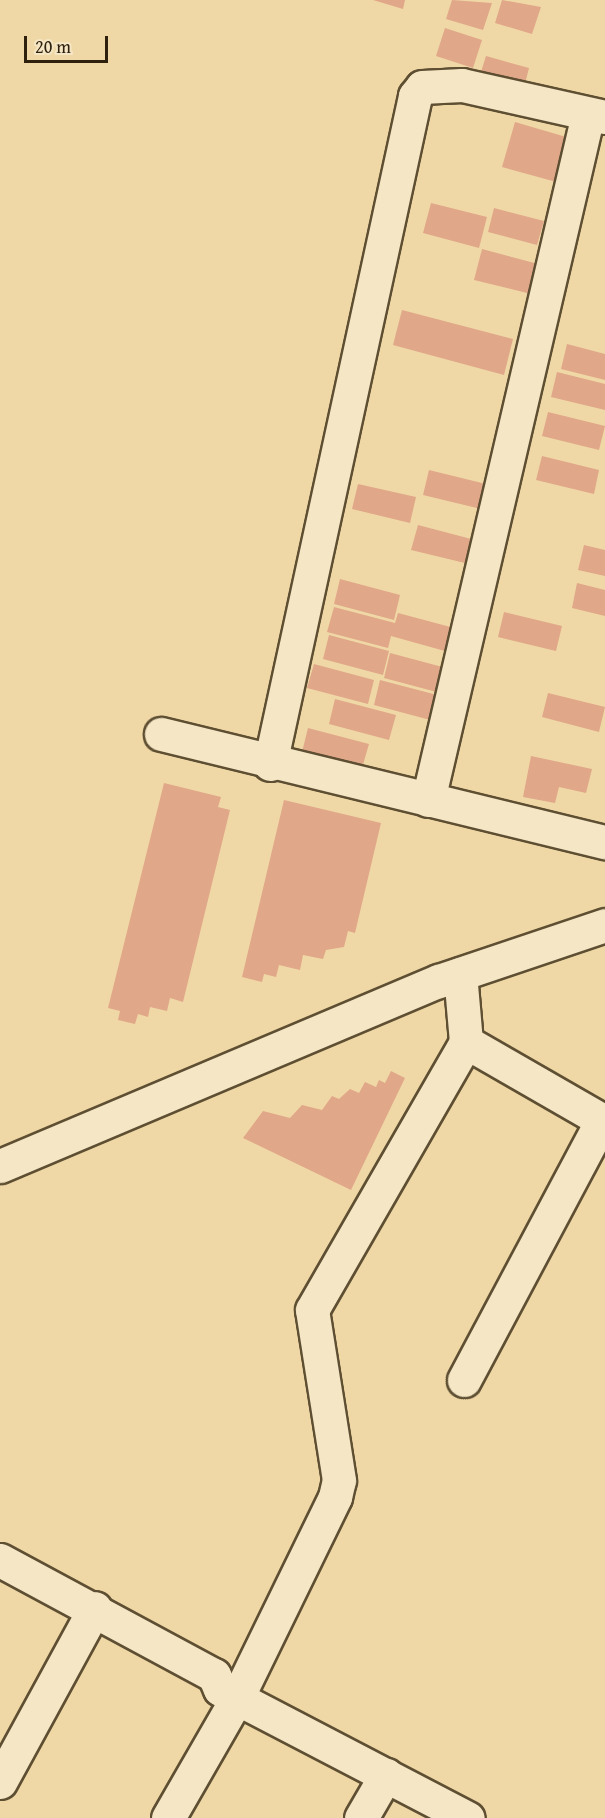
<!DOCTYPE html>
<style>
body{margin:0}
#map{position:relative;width:605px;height:1818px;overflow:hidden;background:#f0d8a6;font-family:"Gentium Book Plus",serif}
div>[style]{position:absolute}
.building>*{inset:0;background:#e0a789}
.roads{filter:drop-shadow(2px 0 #5e4f33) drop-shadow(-2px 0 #5e4f33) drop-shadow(0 2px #5e4f33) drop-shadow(0 -2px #5e4f33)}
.minor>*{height:33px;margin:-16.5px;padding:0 16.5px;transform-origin:16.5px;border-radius:16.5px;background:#f5e6c5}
span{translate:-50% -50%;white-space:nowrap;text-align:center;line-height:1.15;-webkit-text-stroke:4.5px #f5e6c5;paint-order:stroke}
.scale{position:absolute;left:24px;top:36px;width:84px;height:27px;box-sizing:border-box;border:3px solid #2e210d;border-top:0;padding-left:8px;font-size:18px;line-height:21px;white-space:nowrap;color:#2e210d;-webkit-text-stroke:4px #f5e6c5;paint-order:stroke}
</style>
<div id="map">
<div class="building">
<i style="clip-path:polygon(373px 0,405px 0,403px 9px)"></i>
<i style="clip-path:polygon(452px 0,492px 3px,483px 30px,446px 19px)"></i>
<i style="clip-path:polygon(502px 0,541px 7px,532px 34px,495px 23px)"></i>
<i style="clip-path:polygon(445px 28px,482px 40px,473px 68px,436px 56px)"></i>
<i style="clip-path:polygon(486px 56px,529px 68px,525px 84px,481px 72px)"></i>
<i style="clip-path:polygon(515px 122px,573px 139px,560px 183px,502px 167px)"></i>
<i style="clip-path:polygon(431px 203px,487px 217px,479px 248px,423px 233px)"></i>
<i style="clip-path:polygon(494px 208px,544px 221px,537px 245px,488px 232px)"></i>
<i style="clip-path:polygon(482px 249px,538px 264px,531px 294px,474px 280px)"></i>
<i style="clip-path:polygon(402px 310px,513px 339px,504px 375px,393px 345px)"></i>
<i style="clip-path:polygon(567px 344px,605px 354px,605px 380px,561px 369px)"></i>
<i style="clip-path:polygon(557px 372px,605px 384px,605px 410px,551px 397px)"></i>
<i style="clip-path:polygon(548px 412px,605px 426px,599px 450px,542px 436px)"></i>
<i style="clip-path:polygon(542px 456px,599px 470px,594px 494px,536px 480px)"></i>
<i style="clip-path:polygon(429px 470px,486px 484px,481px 509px,423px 495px)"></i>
<i style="clip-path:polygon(358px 484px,416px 497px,410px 523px,352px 509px)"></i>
<i style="clip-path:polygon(418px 525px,475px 540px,469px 564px,411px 550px)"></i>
<i style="clip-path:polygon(584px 545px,605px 550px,605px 576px,578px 570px)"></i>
<i style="clip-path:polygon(340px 579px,400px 595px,394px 620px,334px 604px)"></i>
<i style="clip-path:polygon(577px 583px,605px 590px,605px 616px,572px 608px)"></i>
<i style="clip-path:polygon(334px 607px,395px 623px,398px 613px,458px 629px,452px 653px,391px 636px,388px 648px,327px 632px)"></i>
<i style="clip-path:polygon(504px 612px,562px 626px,556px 651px,498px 637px)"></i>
<i style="clip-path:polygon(329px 635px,389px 651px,383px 675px,323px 659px)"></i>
<i style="clip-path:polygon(390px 653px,450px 669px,444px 694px,384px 678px)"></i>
<i style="clip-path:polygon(314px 664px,374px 680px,368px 704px,307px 688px)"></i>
<i style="clip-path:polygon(380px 680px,441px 696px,434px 721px,374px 705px)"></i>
<i style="clip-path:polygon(548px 693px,605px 707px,599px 732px,542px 717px)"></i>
<i style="clip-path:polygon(335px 699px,396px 715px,389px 740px,329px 724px)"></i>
<i style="clip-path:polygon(308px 728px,369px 744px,362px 768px,302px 752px)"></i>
<i style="clip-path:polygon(531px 756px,592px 769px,586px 793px,559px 787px,555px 803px,523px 797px)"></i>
<i style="clip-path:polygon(164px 783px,221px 797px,218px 807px,230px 810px,183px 1002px,170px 998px,167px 1011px,150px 1007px,148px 1017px,138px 1014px,135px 1024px,118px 1020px,120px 1011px,108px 1008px)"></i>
<i style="clip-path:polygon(284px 800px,381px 823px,355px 933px,348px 931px,344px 947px,326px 950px,323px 959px,303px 955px,300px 970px,279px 965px,276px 977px,264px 974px,262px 982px,242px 977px)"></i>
<i style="clip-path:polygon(391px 1071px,405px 1078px,351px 1190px,243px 1138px,263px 1111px,290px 1118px,302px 1105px,322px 1110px,332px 1096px,339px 1099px,350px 1089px,359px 1093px,365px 1082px,376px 1087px,379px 1080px,385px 1083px)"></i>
</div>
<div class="roads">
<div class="minor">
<i style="left:161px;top:734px;width:457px;rotate:13.7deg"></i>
<i style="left:270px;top:764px;width:684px;rotate:-77.75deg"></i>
<i style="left:415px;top:96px;width:11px;rotate:-52deg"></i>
<i style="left:422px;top:87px;width:40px;rotate:-2.9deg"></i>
<i style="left:462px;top:85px;width:147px;rotate:12.6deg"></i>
<i style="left:428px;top:800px;width:704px;rotate:-76.87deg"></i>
<i style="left:466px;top:1042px;width:160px;rotate:29.9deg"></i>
<i style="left:0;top:1166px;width:476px;rotate:-22.9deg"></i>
<i style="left:439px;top:981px;width:175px;rotate:-18.6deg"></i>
<i style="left:464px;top:1380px;width:294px;rotate:-62deg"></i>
<i style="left:0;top:1560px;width:243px;rotate:28.3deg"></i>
<i style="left:214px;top:1675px;width:15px;rotate:67deg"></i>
<i style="left:220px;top:1689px;width:19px;rotate:28deg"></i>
<i style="left:237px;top:1698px;width:260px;rotate:27.5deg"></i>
<i style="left:0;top:1782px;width:198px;rotate:-61.4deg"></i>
<i style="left:168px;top:1818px;width:138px;rotate:-60.1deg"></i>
<i style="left:237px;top:1698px;width:224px;rotate:-64deg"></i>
<i style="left:335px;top:1497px;width:17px;rotate:-77deg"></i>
<i style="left:339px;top:1480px;width:172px;rotate:-99deg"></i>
<i style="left:312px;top:1310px;width:309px;rotate:-60.1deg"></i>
<i style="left:466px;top:1042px;width:68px;rotate:-95deg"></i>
<i style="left:361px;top:1818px;width:50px;rotate:-59.8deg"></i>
</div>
</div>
<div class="scale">20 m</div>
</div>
